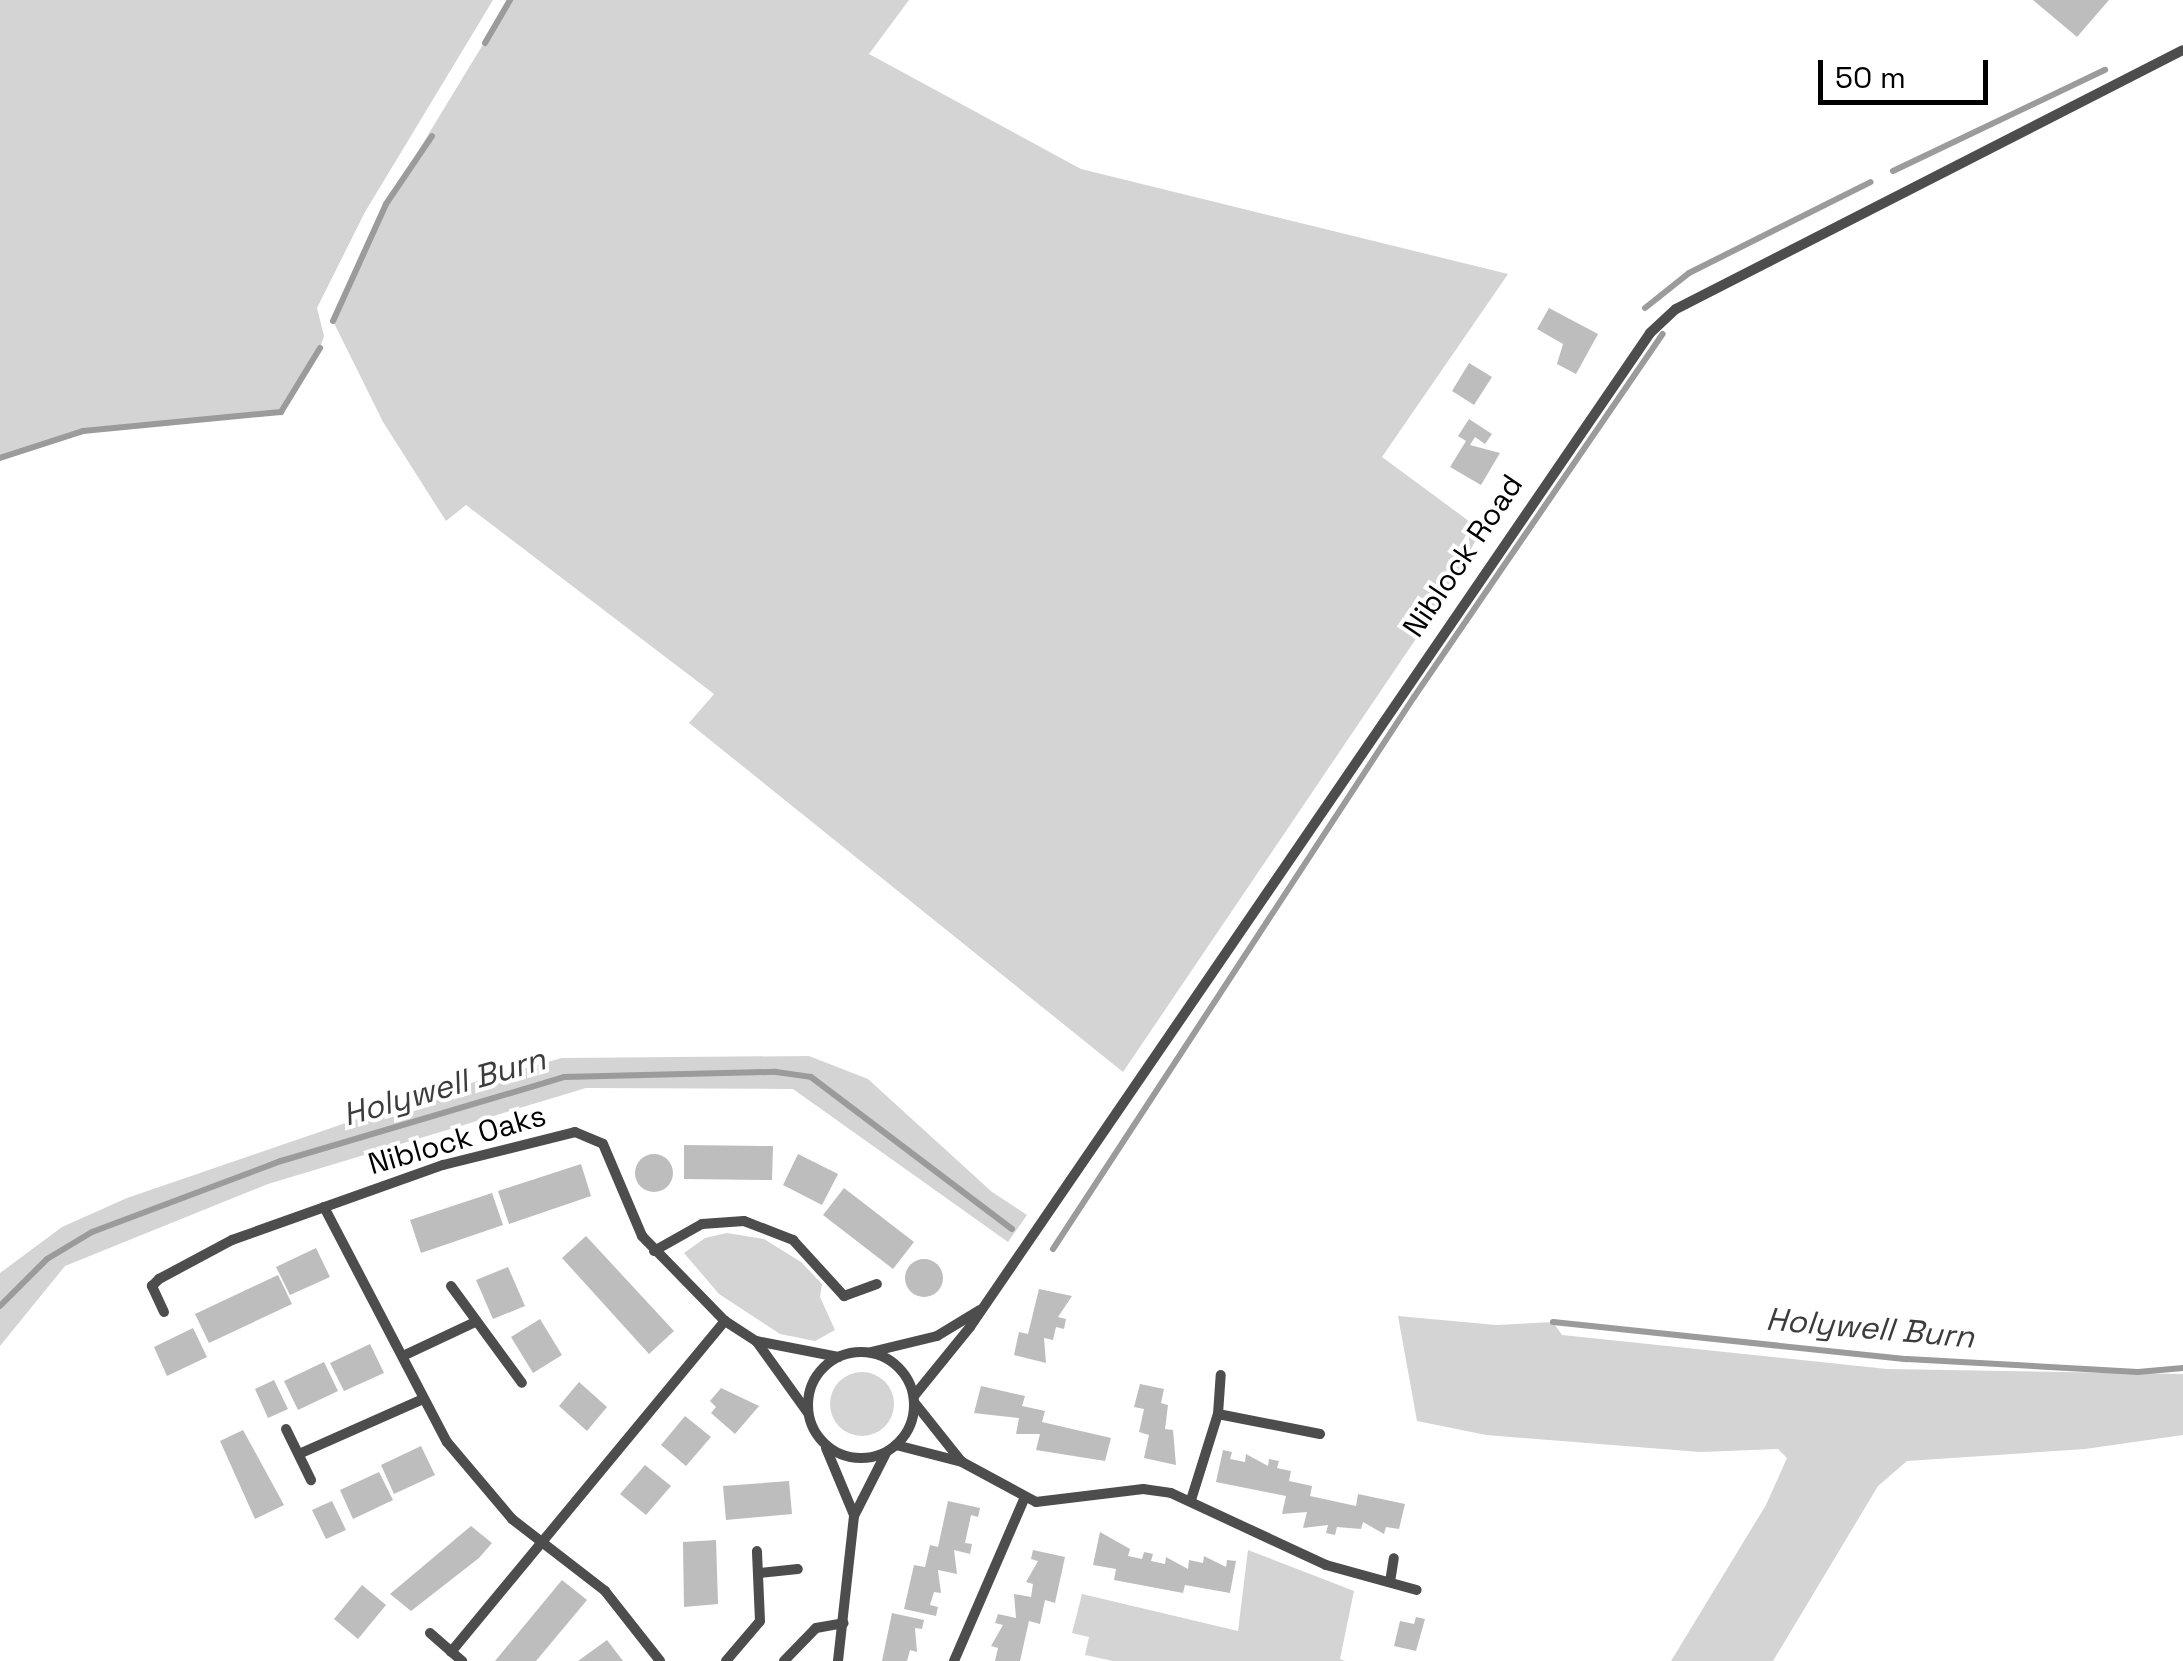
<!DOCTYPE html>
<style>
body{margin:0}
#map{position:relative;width:2183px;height:1661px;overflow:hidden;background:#fff;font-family:"Space Grotesk",sans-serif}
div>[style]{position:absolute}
.green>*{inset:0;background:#d4d4d4}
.round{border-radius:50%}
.stream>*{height:6px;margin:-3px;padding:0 3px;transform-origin:3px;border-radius:3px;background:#9b9b9b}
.building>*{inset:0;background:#bdbdbd}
.street>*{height:10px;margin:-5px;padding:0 5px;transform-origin:5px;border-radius:5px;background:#4d4d4d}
.street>.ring{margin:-5px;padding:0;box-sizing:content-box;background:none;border:10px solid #4d4d4d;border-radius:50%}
span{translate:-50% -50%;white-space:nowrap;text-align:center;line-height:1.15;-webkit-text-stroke:8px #fff;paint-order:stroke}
.street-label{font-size:30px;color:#000}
.water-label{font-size:32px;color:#3c3c3c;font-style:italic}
.scale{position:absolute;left:1818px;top:60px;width:170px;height:45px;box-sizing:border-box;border:5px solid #000;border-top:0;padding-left:12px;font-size:30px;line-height:35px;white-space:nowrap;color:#000;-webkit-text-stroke:8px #fff;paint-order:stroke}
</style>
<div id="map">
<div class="green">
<i style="clip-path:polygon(0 0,493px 0,365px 212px,317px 308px,324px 336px,320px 348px,281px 412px,71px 432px,0 458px)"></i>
<i style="clip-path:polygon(510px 0,909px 0,869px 54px,1081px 169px,1508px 274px,1382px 457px,1481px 530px,1451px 587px,1123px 1072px,689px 723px,714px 694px,466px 505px,446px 521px,383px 422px,333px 321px,386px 204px)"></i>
<i style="clip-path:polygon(809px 1056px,868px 1079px,992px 1192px,1027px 1215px,1008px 1242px,793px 1089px,586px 1088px,268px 1184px,65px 1266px,0 1346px,0 1273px,62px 1227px,127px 1198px,427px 1095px,562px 1058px)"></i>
<i style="clip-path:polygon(727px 1233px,764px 1239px,801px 1262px,822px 1284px,820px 1297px,835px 1330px,815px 1341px,780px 1334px,719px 1294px,684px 1253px,705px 1238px)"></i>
<i style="clip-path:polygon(1398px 1316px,1496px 1325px,1553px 1322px,1562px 1335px,1887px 1369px,2183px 1374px,2183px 1435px,2085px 1449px,1907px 1461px,1878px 1486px,1773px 1661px,1671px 1661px,1766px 1505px,1787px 1458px,1778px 1449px,1700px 1452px,1486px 1435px,1417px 1421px)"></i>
<i class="round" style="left:830px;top:1372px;width:64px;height:64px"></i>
<i style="clip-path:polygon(1248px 1550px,1354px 1591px,1340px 1659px,1345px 1661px,1113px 1661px,1085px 1655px,1089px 1637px,1072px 1633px,1082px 1594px,1238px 1631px)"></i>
</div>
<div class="stream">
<i style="left:485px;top:43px;width:50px;rotate:-59.8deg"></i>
<i style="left:1893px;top:171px;width:235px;rotate:-25.5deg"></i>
<i style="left:1645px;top:308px;width:56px;rotate:-38.5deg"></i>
<i style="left:1689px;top:273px;width:203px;rotate:-26.6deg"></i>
<i style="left:333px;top:321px;width:128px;rotate:-65.6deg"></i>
<i style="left:386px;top:204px;width:82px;rotate:-55.9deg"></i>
<i style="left:0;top:458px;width:87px;rotate:-18deg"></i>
<i style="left:83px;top:431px;width:199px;rotate:-5.5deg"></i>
<i style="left:281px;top:412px;width:75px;rotate:-58.6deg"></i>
<i style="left:1053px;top:1249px;width:660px;rotate:-56.82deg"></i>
<i style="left:1414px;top:697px;width:440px;rotate:-55.6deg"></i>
<i style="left:0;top:1306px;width:66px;rotate:-45deg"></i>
<i style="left:47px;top:1259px;width:52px;rotate:-31deg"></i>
<i style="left:92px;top:1232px;width:202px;rotate:-20.6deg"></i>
<i style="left:281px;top:1161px;width:295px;rotate:-16.5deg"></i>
<i style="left:564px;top:1077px;width:212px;rotate:-1.4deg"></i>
<i style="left:776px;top:1072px;width:35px;rotate:8deg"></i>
<i style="left:811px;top:1077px;width:252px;rotate:37.1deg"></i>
<i style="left:1553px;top:1322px;width:356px;rotate:6deg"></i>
<i style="left:1907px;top:1359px;width:231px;rotate:3.2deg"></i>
<i style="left:2138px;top:1372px;width:45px;rotate:-5.1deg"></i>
</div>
<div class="building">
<i style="clip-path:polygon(2033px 0,2109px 0,2077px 37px)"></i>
<i style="clip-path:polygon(1549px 308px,1598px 334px,1576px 374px,1557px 364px,1563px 344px,1537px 329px)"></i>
<i style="clip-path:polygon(1469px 363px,1492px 377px,1474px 405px,1452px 391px)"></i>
<i style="clip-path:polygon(1469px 419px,1492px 434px,1485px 444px,1475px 437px,1470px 445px,1500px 453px,1481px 485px,1450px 467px,1466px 441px,1458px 436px)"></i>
<i style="clip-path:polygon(684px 1145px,773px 1146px,772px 1180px,684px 1179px)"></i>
<i class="round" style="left:635px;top:1154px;width:38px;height:38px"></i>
<i style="clip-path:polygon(798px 1154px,838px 1174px,822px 1205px,783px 1185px)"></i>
<i style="clip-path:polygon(581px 1164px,591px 1196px,509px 1224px,498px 1191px)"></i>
<i style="clip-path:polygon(844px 1188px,914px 1242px,893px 1269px,823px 1215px)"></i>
<i style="clip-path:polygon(492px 1193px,503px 1225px,421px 1253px,410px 1220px)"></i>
<i style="clip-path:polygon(586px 1236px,674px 1331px,649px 1354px,562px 1258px)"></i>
<i style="clip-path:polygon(316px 1248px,330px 1277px,290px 1295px,276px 1267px)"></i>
<i class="round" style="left:905px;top:1259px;width:38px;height:38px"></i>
<i style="clip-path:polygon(508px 1267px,525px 1306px,493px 1319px,476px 1280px)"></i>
<i style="clip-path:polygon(278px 1275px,292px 1304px,209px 1343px,195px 1314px)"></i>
<i style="clip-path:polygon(1039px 1289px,1072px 1296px,1058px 1317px,1066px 1319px,1064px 1329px,1056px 1327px,1053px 1340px,1044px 1338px,1046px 1363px,1014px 1355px,1019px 1332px,1028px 1334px)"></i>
<i style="clip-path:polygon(540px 1319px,562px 1355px,533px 1373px,511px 1337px)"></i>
<i style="clip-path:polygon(193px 1328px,207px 1357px,167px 1376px,154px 1347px)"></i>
<i style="clip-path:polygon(370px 1344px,384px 1373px,344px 1391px,330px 1363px)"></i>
<i style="clip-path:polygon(324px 1362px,338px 1391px,298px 1410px,284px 1381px)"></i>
<i style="clip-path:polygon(274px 1380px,288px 1409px,268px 1418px,255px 1389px)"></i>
<i style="clip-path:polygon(579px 1382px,607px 1407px,587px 1431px,559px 1406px)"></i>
<i style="clip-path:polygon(1140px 1384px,1164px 1389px,1161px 1403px,1168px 1405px,1165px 1429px,1173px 1430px,1176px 1465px,1144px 1458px,1149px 1435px,1139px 1432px,1144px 1409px,1134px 1407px)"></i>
<i style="clip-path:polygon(981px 1386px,1025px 1396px,1022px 1406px,1045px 1411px,1042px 1422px,1111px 1438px,1105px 1461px,1036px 1450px,1040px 1434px,1016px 1434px,1019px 1418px,974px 1413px)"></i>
<i style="clip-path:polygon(721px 1388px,759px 1406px,735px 1434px,711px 1413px,716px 1407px,710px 1401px)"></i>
<i style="clip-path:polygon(685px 1416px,711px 1437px,686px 1466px,661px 1445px)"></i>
<i style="clip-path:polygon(243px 1430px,284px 1505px,255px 1519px,220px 1441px)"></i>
<i style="clip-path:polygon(421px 1446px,435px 1475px,394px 1494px,381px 1465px)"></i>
<i style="clip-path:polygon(1223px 1450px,1232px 1452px,1230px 1459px,1245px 1462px,1246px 1454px,1268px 1466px,1269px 1459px,1279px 1461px,1277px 1468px,1291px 1471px,1289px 1481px,1312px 1486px,1310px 1496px,1356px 1506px,1358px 1494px,1405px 1504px,1399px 1529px,1386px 1527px,1384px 1534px,1363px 1522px,1361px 1529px,1337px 1527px,1335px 1535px,1326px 1533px,1328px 1525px,1303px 1528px,1307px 1512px,1282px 1514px,1286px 1496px,1216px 1482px)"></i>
<i style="clip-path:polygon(645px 1465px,671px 1486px,646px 1515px,620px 1494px)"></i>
<i style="clip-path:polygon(379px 1472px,393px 1500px,353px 1519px,340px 1490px)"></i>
<i style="clip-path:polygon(789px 1481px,792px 1514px,726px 1520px,723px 1486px)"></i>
<i style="clip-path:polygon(332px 1501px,346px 1530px,326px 1539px,312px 1510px)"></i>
<i style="clip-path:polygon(948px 1501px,980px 1508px,978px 1517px,971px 1515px,965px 1543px,972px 1544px,970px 1554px,954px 1550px,957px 1574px,938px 1570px,941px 1593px,934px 1592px,930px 1605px,938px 1607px,936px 1616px,904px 1609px,914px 1565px,925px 1567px,930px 1545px,938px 1547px)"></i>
<i style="clip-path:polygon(471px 1526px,492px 1543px,479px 1558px,411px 1611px,390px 1594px)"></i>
<i style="clip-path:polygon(1100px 1532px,1130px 1549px,1128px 1556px,1142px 1559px,1144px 1552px,1153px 1554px,1151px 1561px,1165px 1564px,1166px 1557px,1188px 1569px,1189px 1560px,1203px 1563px,1204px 1556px,1226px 1567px,1227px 1560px,1236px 1561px,1230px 1593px,1185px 1585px,1183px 1593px,1114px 1580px,1116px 1569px,1093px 1565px)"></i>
<i style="clip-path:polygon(716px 1540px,718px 1604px,684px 1607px,683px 1542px)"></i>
<i style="clip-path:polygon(1033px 1550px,1065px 1557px,1055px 1603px,1045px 1600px,1040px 1624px,1029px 1621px,1020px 1661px,995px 1661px,998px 1648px,991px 1646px,1003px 1625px,995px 1623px,998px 1614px,1016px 1618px,1014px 1594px,1031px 1597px,1033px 1584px,1026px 1582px,1038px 1561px,1031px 1559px)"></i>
<i style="clip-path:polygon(562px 1580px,587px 1600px,572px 1618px,536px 1661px,495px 1661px)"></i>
<i style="clip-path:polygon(362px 1585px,386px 1605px,358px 1639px,334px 1619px)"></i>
<i style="clip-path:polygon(892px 1613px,924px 1620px,922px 1629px,915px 1628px,917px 1652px,910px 1650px,907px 1661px,882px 1661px)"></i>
<i style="clip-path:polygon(1416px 1617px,1425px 1619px,1416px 1651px,1394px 1646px,1400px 1621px,1414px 1624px)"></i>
<i style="clip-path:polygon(607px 1640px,623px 1661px,578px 1661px)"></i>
</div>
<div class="street">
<i style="left:324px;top:1207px;width:265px;rotate:62.4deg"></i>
<i style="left:447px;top:1442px;width:101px;rotate:49.8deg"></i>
<i style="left:512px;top:1519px;width:118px;rotate:37.7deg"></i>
<i style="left:605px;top:1591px;width:89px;rotate:51.8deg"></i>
<i style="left:654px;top:1251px;width:55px;rotate:-29.4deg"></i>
<i style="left:702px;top:1224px;width:42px;rotate:-4.1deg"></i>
<i style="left:744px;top:1221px;width:53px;rotate:21.2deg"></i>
<i style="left:793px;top:1240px;width:76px;rotate:47.7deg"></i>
<i style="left:844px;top:1296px;width:35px;rotate:-20deg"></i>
<i style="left:451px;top:1286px;width:120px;rotate:53.8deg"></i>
<i style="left:164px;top:1312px;width:29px;rotate:-115deg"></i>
<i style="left:152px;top:1286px;width:10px;rotate:-45deg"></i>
<i style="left:159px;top:1279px;width:83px;rotate:-28.1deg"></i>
<i style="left:232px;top:1240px;width:224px;rotate:-19.6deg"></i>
<i style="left:443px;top:1165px;width:136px;rotate:-14deg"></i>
<i style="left:575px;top:1132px;width:30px;rotate:23deg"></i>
<i style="left:603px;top:1144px;width:100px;rotate:67deg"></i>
<i style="left:642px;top:1236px;width:119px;rotate:45.7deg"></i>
<i style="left:725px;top:1321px;width:37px;rotate:33deg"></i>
<i style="left:756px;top:1341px;width:84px;rotate:11deg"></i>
<i style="left:757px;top:1342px;width:87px;rotate:54.3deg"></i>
<i style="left:871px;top:1352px;width:68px;rotate:-13.6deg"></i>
<i style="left:937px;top:1336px;width:50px;rotate:-31.2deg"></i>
<i class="ring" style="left:808px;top:1352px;width:96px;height:96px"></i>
<i style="left:405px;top:1355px;width:77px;rotate:-25.2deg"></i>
<i style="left:914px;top:1396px;width:89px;rotate:-50.9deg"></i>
<i style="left:970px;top:1327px;width:1204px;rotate:-55.62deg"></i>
<i style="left:1650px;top:333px;width:35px;rotate:-43deg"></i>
<i style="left:1676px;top:309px;width:569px;rotate:-27.06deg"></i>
<i style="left:914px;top:1402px;width:75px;rotate:51.5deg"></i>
<i style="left:1218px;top:1414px;width:39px;rotate:-86deg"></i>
<i style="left:286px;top:1429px;width:57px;rotate:63.9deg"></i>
<i style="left:896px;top:1445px;width:68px;rotate:14.4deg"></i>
<i style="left:962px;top:1462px;width:84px;rotate:28.4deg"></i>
<i style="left:1036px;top:1502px;width:108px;rotate:-6.9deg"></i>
<i style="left:1143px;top:1489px;width:28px;rotate:8deg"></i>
<i style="left:1171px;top:1493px;width:171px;rotate:24.9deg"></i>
<i style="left:1326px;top:1565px;width:94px;rotate:15.4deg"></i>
<i style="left:826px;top:1448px;width:73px;rotate:67.3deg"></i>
<i style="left:299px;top:1454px;width:133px;rotate:-23.9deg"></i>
<i style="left:1191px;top:1500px;width:90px;rotate:-72.6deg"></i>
<i style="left:1218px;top:1414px;width:104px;rotate:11.1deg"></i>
<i style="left:760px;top:1573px;width:38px;rotate:-6deg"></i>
<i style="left:1390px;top:1582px;width:24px;rotate:-81deg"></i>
<i style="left:430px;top:1633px;width:43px;rotate:41.2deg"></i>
<i style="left:451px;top:1652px;width:430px;rotate:-50.4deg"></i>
<i style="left:726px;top:1661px;width:52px;rotate:-49.6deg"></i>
<i style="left:760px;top:1621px;width:70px;rotate:-92.5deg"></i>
<i style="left:784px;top:1661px;width:46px;rotate:-45.9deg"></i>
<i style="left:816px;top:1628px;width:28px;rotate:-10deg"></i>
<i style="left:838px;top:1661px;width:146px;rotate:-83.7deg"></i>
<i style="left:854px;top:1516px;width:71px;rotate:-63.1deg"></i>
<i style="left:954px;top:1661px;width:176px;rotate:-66.6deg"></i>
</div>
<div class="street-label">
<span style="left:1463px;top:556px;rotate:-56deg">Niblock Road</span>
<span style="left:457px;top:1140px;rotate:-16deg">Niblock Oaks</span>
</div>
<div class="water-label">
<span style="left:444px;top:1087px;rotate:-16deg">Holywell Burn</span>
<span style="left:1870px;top:1328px;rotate:5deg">Holywell Burn</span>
</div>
<div class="scale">50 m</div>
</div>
